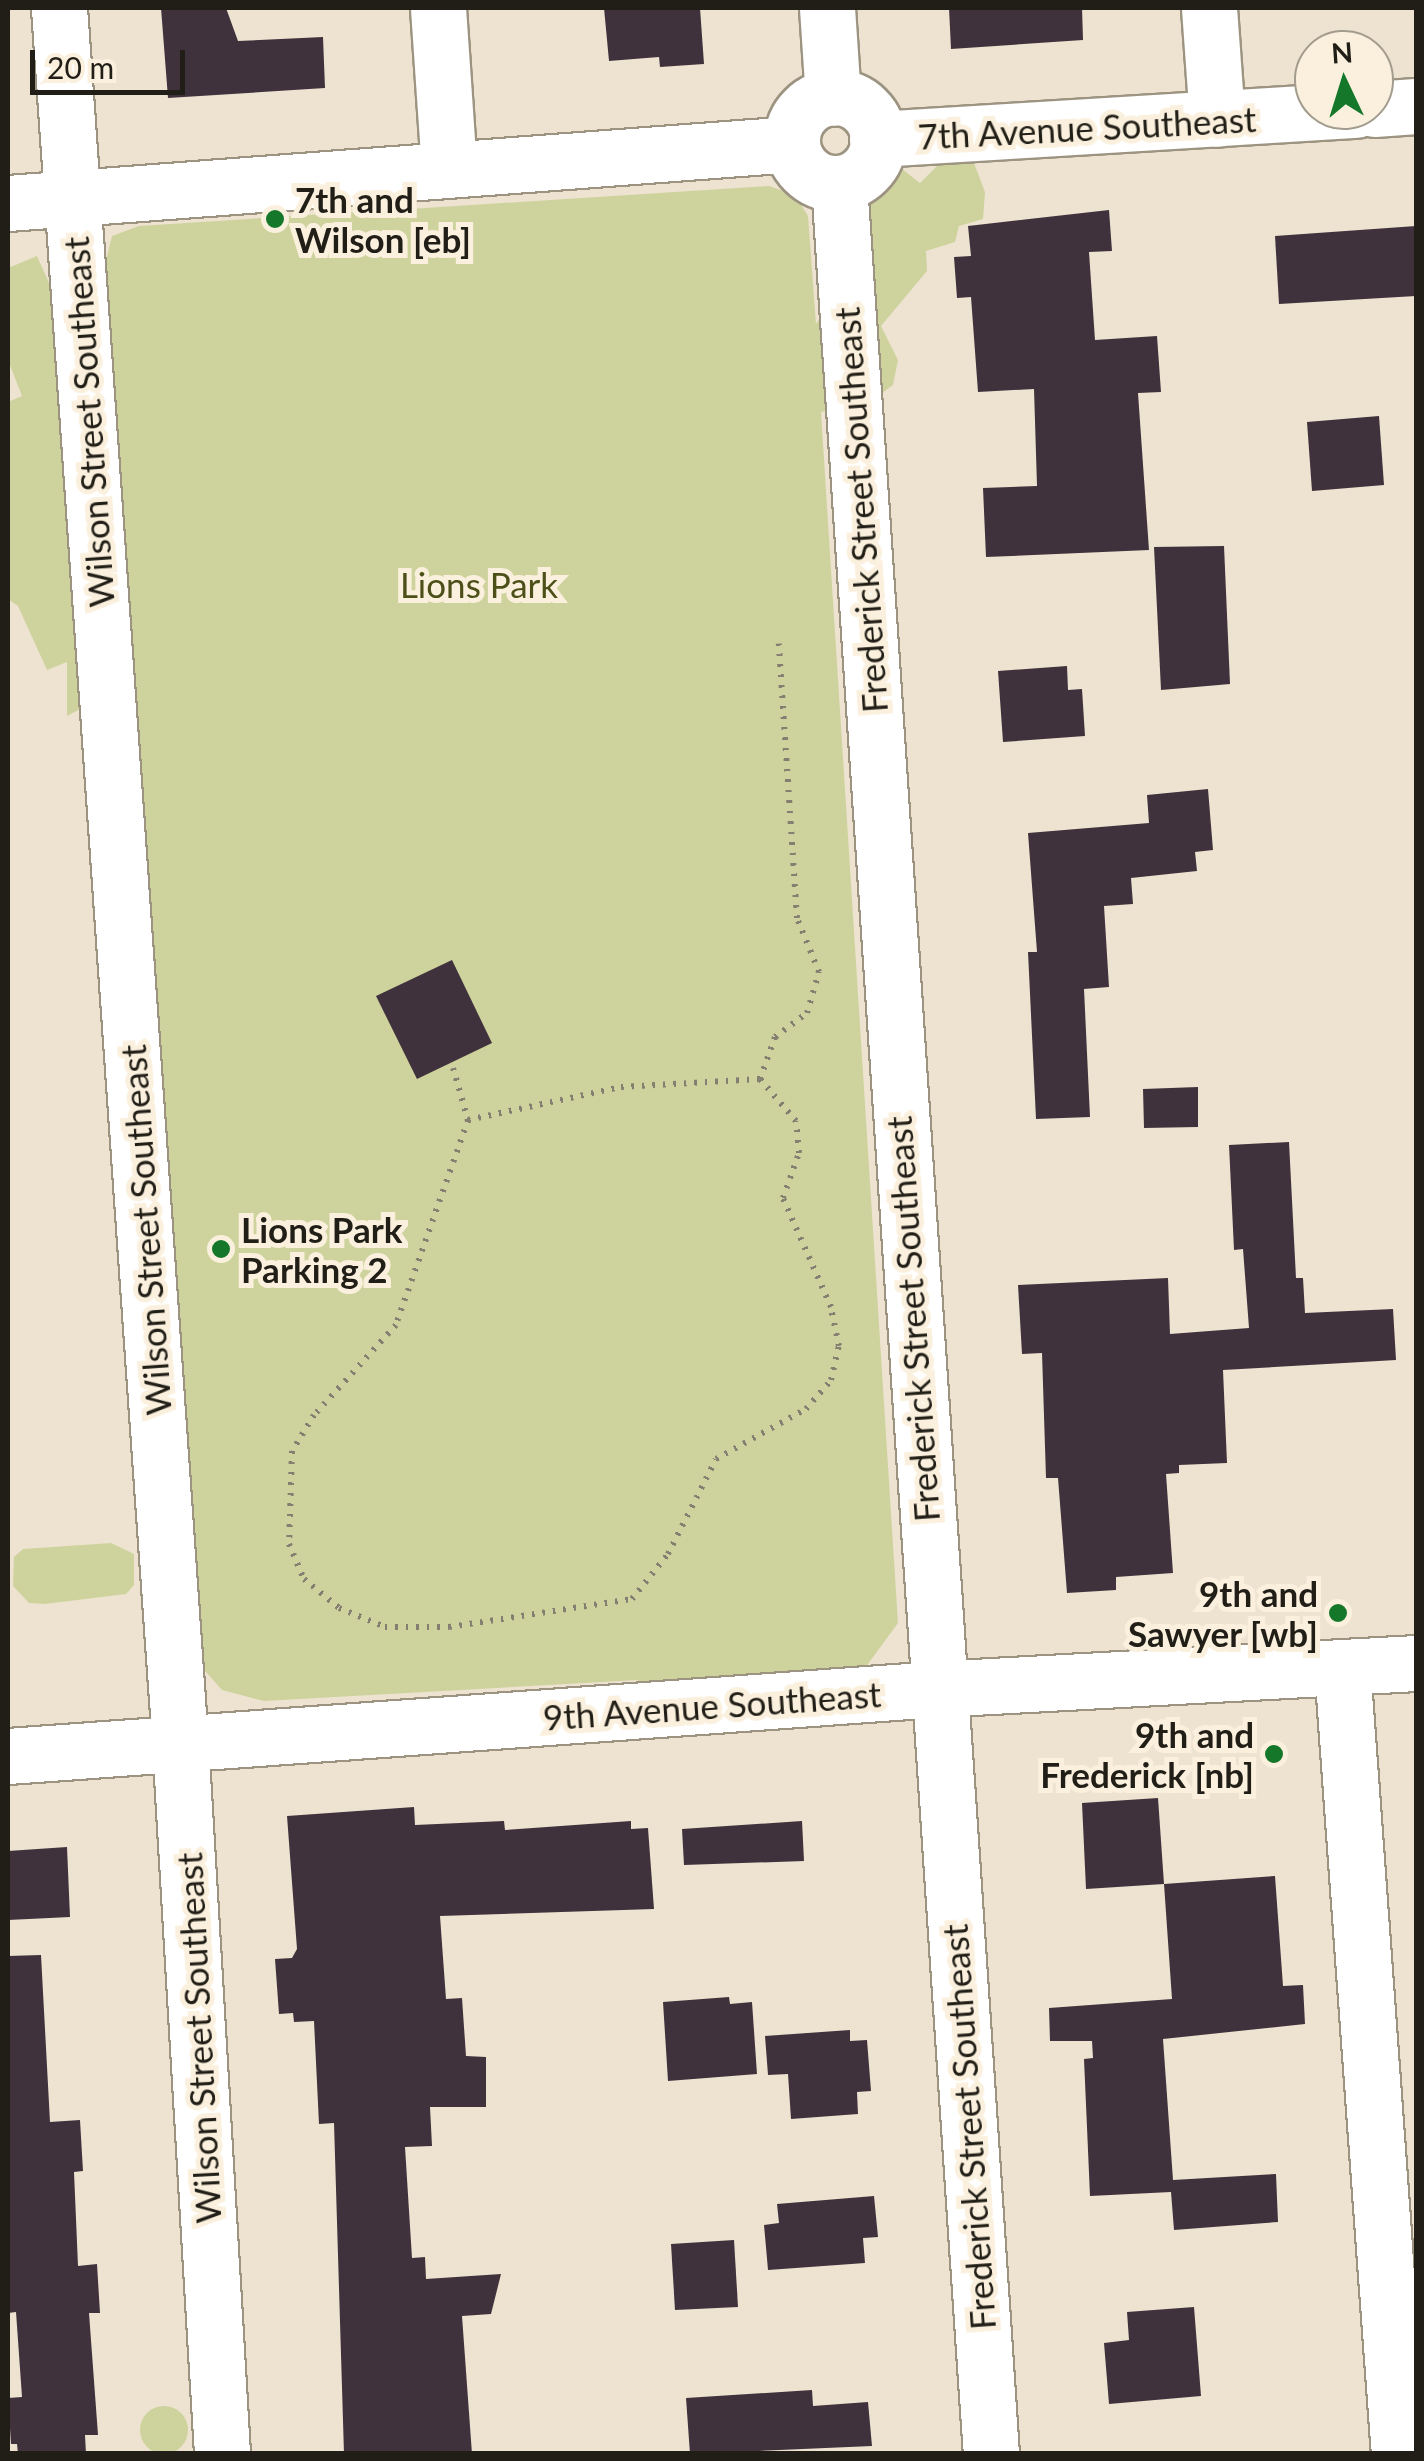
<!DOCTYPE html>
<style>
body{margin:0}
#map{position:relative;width:1424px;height:2461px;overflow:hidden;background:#ede3d0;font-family:Lato,sans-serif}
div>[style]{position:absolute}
.green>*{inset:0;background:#ced39e}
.round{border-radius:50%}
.building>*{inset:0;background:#40323c}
.path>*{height:6px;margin-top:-3px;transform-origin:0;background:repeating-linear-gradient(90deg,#857f72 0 2.5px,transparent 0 10.5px)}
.roads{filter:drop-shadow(2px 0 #9c9381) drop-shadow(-2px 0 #9c9381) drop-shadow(0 2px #9c9381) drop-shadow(0 -2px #9c9381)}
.minor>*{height:55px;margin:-27.5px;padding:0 27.5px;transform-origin:27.5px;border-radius:27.5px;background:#fff}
.minor>.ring{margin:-27.5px;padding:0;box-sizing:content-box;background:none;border:55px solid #fff;border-radius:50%}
.dots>*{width:28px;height:28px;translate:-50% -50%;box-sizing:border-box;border:5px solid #faf0dd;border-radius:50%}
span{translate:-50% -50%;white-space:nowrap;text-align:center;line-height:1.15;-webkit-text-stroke:10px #faf0dd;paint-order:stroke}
.street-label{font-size:35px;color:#211e17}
.poi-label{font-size:35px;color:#211e17;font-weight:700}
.left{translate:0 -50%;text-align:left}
.right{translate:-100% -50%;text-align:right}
.park-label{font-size:35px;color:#4c4f18}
.frame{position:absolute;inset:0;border:10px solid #211e17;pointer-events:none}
.north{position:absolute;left:1294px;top:30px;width:100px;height:100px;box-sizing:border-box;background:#faf0dd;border:2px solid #a39c8e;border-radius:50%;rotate:356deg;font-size:28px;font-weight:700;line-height:40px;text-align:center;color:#211e17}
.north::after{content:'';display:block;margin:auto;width:35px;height:45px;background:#147729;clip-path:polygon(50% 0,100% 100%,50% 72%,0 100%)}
.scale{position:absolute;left:30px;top:50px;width:155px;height:45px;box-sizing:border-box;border:5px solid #211e17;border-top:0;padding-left:12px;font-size:30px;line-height:35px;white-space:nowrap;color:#211e17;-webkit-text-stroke:8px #faf0dd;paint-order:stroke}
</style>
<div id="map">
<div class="green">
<i style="clip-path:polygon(893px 162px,920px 183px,938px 165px,974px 163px,985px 192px,983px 219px,959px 226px,955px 242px,926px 251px,927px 271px,881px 326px,898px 360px,893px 385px,874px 399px,821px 412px,898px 1623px,865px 1668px,731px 1675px,732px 1682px,642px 1688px,638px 1680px,264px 1701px,222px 1690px,199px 1664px,84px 654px,80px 709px,67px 716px,67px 662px,47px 670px,18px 606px,8px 599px,8px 402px,22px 396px,8px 360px,8px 268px,37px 256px,65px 319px,111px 361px,109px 334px,99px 329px,108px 309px,105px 265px,112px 236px,139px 226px,388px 210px,400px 201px,410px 209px,769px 186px,795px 195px,808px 216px,816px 324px,822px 315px,871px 305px,875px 282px,859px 270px,854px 191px,871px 196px,871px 176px)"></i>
<i style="clip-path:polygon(111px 1543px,134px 1554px,134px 1585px,126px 1594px,45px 1604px,29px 1603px,13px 1586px,14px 1557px,23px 1549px)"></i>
<i class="round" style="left:140px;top:2406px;width:48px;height:48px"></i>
</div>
<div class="building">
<i style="clip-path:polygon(161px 8px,226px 8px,238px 41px,323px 37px,325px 88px,168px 98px)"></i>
<i style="clip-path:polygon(604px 8px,700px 8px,704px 64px,660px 67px,659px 57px,609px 61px)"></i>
<i style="clip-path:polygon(949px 8px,1082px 8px,1083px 40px,951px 49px)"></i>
<i style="clip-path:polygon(1109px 210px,1112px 251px,1089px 252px,1095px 340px,1157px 336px,1161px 392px,1138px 393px,1149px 550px,986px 557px,983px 488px,1037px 486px,1034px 389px,978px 392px,971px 297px,957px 298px,954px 257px,971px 256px,968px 226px)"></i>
<i style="clip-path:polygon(1416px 226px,1416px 296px,1279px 304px,1275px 236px)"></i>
<i style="clip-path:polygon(1379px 416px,1384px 485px,1312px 491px,1307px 422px)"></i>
<i style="clip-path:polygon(1224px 546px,1230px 684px,1161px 690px,1154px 547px)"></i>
<i style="clip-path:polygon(1067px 666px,1068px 690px,1082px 689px,1085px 736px,1003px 742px,998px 671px)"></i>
<i style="clip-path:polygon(1208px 789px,1213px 850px,1195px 852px,1197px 871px,1131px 878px,1133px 904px,1104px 906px,1109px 987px,1084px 989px,1090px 1117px,1036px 1119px,1028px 952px,1037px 952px,1028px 833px,1149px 823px,1147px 795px)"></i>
<i style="clip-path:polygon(452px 960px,492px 1043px,417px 1079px,376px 996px)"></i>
<i style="clip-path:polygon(1198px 1087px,1198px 1127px,1144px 1128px,1143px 1089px)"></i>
<i style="clip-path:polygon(1289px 1142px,1296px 1278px,1303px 1278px,1305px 1313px,1393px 1309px,1396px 1360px,1223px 1370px,1227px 1463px,1179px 1465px,1179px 1473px,1166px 1474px,1173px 1573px,1116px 1577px,1116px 1590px,1067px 1593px,1058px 1478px,1046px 1478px,1042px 1353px,1022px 1354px,1018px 1285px,1168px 1278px,1170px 1334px,1249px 1328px,1243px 1249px,1234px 1250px,1229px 1145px)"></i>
<i style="clip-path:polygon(1158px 1798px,1164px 1884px,1086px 1889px,1082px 1803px)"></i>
<i style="clip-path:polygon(414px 1807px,415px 1825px,504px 1821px,505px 1830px,631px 1821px,631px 1829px,648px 1828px,654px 1909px,440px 1916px,446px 1999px,462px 1998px,466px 2056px,486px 2057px,486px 2107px,430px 2107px,432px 2146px,405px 2147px,412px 2258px,425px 2257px,426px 2279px,501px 2274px,491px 2314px,462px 2316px,472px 2454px,344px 2454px,334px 2123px,319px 2124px,314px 2021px,294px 2022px,293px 2013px,279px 2014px,275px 1959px,292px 1958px,297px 1949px,287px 1816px)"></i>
<i style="clip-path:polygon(802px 1821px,804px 1861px,684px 1865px,682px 1829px)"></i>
<i style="clip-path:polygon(67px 1847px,70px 1917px,8px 1920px,8px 1851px)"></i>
<i style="clip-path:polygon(1275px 1876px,1283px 1986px,1303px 1985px,1305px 2024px,1163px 2039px,1173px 2180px,1276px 2174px,1278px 2222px,1174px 2230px,1171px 2192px,1090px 2196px,1084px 2059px,1093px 2058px,1092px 2041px,1050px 2041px,1049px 2008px,1172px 1999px,1164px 1884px)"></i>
<i style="clip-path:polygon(41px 1955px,50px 2122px,80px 2120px,83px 2171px,74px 2172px,78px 2266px,97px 2264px,100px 2313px,89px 2313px,98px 2435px,85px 2435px,86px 2454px,18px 2454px,17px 2444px,11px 2444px,8px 2398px,22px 2397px,16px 2312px,8px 2313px,8px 1956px)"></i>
<i style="clip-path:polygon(729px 1997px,730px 2004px,752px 2002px,757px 2074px,668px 2081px,663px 2002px)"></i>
<i style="clip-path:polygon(850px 2030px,850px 2041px,867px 2040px,871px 2091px,857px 2092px,858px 2114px,791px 2119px,788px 2074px,768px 2075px,765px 2036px)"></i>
<i style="clip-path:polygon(874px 2196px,878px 2237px,863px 2238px,865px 2263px,768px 2270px,764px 2225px,779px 2223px,777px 2204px)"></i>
<i style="clip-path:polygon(734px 2240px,738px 2307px,675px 2310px,671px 2244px)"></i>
<i style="clip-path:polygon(1194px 2307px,1201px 2396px,1109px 2404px,1104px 2343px,1129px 2340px,1127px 2312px)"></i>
<i style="clip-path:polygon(812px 2390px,813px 2406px,868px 2402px,872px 2446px,690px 2454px,686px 2398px)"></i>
</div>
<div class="path">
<i style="left:453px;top:1068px;width:54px;rotate:73.9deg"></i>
<i style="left:468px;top:1120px;width:157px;rotate:-12.2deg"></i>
<i style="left:621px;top:1087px;width:139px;rotate:-3.3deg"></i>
<i style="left:468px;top:1120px;width:217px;rotate:109.4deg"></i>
<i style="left:396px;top:1325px;width:122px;rotate:132.3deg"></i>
<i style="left:314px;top:1415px;width:42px;rotate:121.4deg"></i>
<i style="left:292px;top:1451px;width:93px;rotate:91.8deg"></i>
<i style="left:289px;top:1544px;width:38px;rotate:67deg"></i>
<i style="left:304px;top:1579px;width:45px;rotate:39.6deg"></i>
<i style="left:339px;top:1608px;width:50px;rotate:22.4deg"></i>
<i style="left:385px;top:1627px;width:64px"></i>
<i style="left:449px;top:1627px;width:185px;rotate:-8.7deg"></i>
<i style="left:632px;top:1599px;width:58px;rotate:-51.3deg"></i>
<i style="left:668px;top:1554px;width:106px;rotate:-63.2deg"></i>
<i style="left:716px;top:1459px;width:103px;rotate:-29.1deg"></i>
<i style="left:806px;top:1409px;width:38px;rotate:-49deg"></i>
<i style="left:831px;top:1380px;width:35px;rotate:-77deg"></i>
<i style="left:839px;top:1346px;width:40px;rotate:-102deg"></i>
<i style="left:831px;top:1307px;width:119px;rotate:-113.8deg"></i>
<i style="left:783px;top:1198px;width:48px;rotate:-70.4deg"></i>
<i style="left:799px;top:1153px;width:32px;rotate:-95deg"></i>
<i style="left:796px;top:1121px;width:55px;rotate:-130.6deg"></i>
<i style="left:760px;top:1079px;width:45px;rotate:-70.3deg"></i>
<i style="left:775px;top:1037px;width:40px;rotate:-37deg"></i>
<i style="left:807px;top:1013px;width:43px;rotate:-73.7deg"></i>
<i style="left:819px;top:972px;width:58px;rotate:-112.2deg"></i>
<i style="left:797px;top:918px;width:275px;rotate:-93.8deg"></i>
</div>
<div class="roads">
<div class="minor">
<i style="left:59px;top:8px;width:1738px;rotate:86.01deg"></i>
<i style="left:180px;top:1742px;width:713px;rotate:86.62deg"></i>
<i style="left:438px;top:8px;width:160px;rotate:86.1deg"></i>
<i style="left:827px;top:8px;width:90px;rotate:86.2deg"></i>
<i style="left:1209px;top:8px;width:111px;rotate:85.9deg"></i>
<i class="ring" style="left:792px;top:97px;width:31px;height:31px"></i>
<i style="left:1374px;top:109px;width:42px;rotate:-4.1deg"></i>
<i style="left:877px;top:139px;width:480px;rotate:-3.5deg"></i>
<i style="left:839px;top:184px;width:2275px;rotate:86.17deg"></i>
<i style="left:8px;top:203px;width:786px;rotate:-4.3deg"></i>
<i style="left:1342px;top:1667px;width:789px;rotate:85.86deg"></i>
<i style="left:8px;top:1756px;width:930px;rotate:-4.13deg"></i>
<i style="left:936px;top:1689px;width:481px;rotate:-3.1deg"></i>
</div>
</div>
<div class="dots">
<i style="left:275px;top:219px;background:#147729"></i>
<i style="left:221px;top:1249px;background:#147729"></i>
<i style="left:1338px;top:1613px;background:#147729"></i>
<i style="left:1274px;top:1754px;background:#147729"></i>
</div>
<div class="street-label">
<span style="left:1087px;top:127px;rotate:-3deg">7th Avenue Southeast</span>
<span style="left:88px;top:422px;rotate:-94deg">Wilson Street Southeast</span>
<span style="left:860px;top:510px;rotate:-94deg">Frederick Street Southeast</span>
<span style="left:145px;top:1230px;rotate:-94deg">Wilson Street Southeast</span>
<span style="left:912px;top:1319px;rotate:-94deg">Frederick Street Southeast</span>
<span style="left:712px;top:1705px;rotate:-4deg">9th Avenue Southeast</span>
<span style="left:198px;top:2038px;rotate:-93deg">Wilson Street Southeast</span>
<span style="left:968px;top:2127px;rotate:-94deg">Frederick Street Southeast</span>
</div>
<div class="poi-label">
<span class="left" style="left:295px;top:219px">7th and<br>Wilson [eb]</span>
<span class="left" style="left:241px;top:1249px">Lions Park<br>Parking 2</span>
<span class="right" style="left:1318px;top:1613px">9th and<br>Sawyer [wb]</span>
<span class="right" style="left:1254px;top:1754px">9th and<br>Frederick [nb]</span>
</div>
<div class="park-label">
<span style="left:479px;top:584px">Lions Park</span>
</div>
<div class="frame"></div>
<div class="north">N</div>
<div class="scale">20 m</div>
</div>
